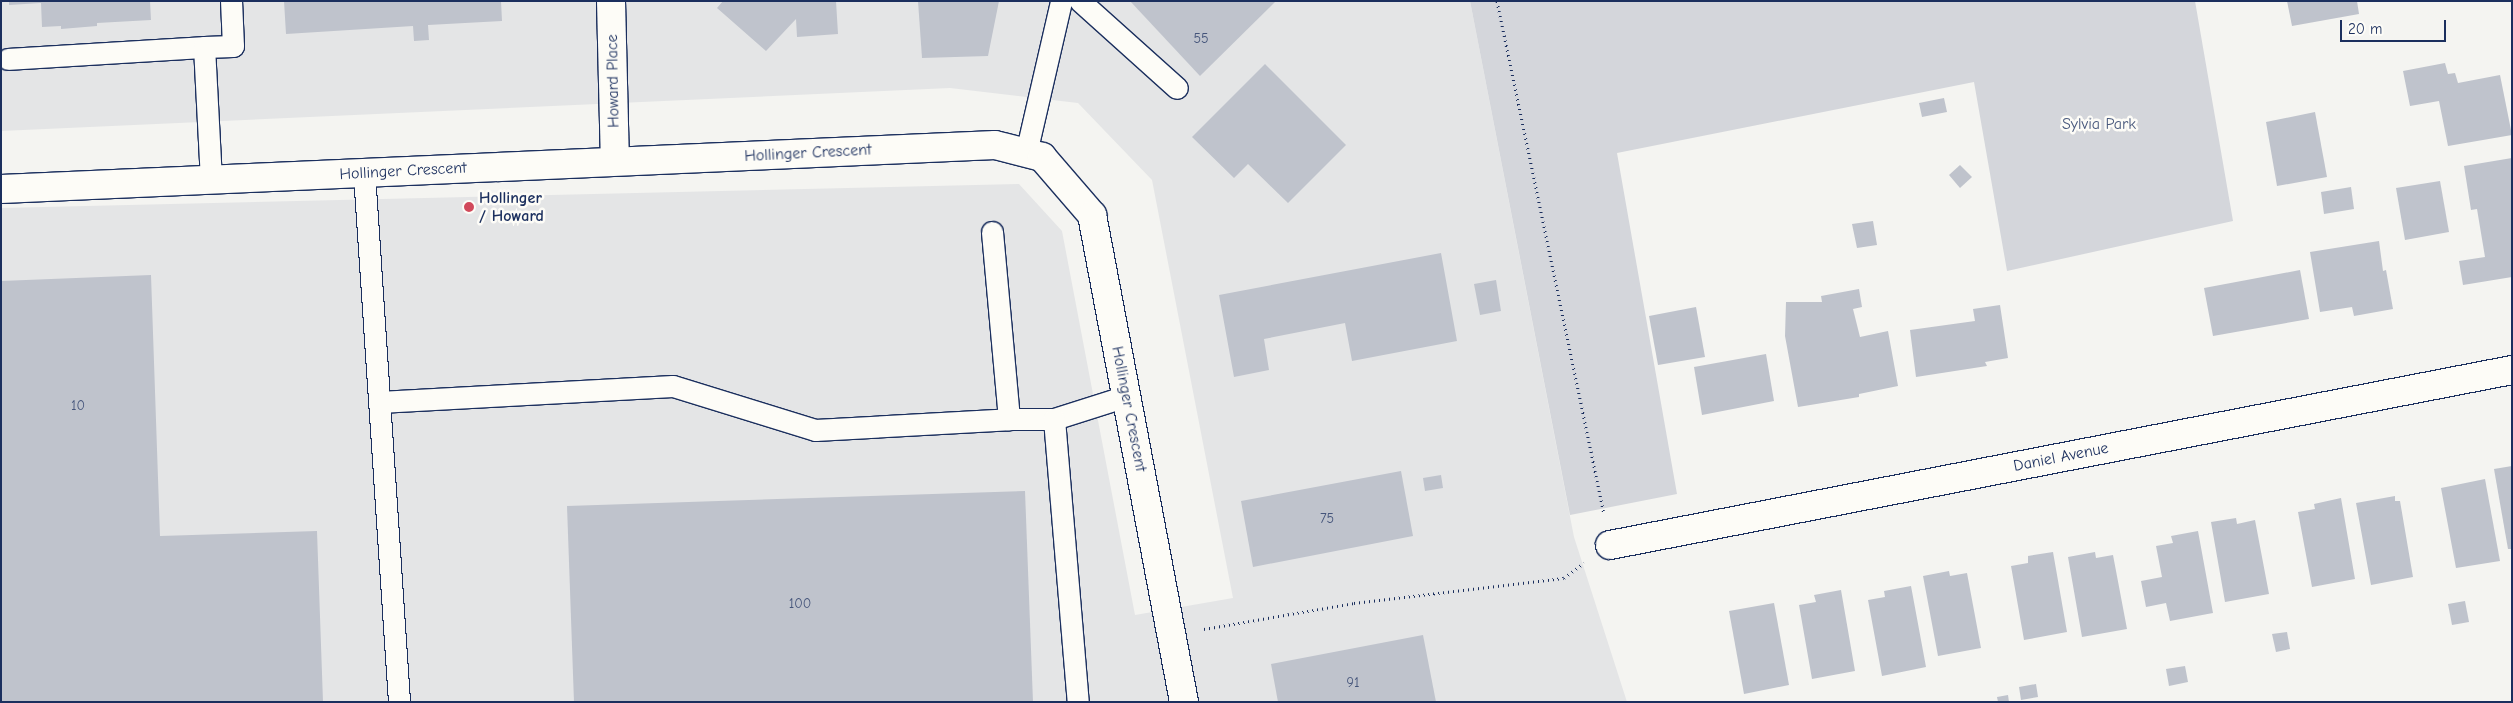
<!DOCTYPE html>
<style>
body{margin:0}
#map{position:relative;width:2513px;height:703px;overflow:hidden;background:#f4f4f1;font-family:"Comic Neue",sans-serif}
div>[style]{position:absolute}
.built>*{inset:0;background:#e4e5e6}
.green>*{inset:0;background:#d4d6db}
.building>*{inset:0;background:#bfc3cc}
.path>*{height:3px;margin-top:-1.5px;transform-origin:0;background:repeating-linear-gradient(90deg,#1b2f5e 0 1px,transparent 0 5px)}
.roads{filter:drop-shadow(1px 0 #1b2f5e) drop-shadow(-1px 0 #1b2f5e) drop-shadow(0 1px #1b2f5e) drop-shadow(0 -1px #1b2f5e)}
.lane>*{height:21px;margin:-10.5px;padding:0 10.5px;transform-origin:10.5px;border-radius:10.5px;background:#fdfcf7}
.street>*{height:28px;margin:-14px;padding:0 14px;transform-origin:14px;border-radius:14px;background:#fdfcf7}
.dots>*{width:14px;height:14px;translate:-50% -50%;box-sizing:border-box;border:2px solid #fdfcf7;border-radius:50%}
span{translate:-50% -50%;white-space:nowrap;text-align:center;line-height:1.15;-webkit-text-stroke:5px #fdfcf7;paint-order:stroke}
.number-label{font-size:14px;color:#44547a}
.number-label span{-webkit-text-stroke-width:0}
.street-label{font-size:16px;color:#1b2f5e}
.park-label{font-size:16px;color:#49597d}
.poi-label{font-size:16px;color:#1b2f5e;font-weight:700}
.left{translate:0 -50%;text-align:left}
.frame{position:absolute;inset:0;border:2px solid #1b2f5e;pointer-events:none}
.scale{position:absolute;left:2340px;top:20px;width:106px;height:22px;box-sizing:border-box;border:2px solid #1b2f5e;border-top:0;padding-left:6px;font-size:15px;line-height:18px;white-space:nowrap;color:#1b2f5e;-webkit-text-stroke:4px #fdfcf7;paint-order:stroke}
</style>
<div id="map">
<div class="built">
<i style="clip-path:polygon(1px 1px,1470px 1px,1574px 537px,1627px 702px,1px 702px,1px 208px,1019px 184px,1062px 231px,1135px 615px,1233px 598px,1152px 180px,1078px 103px,950px 88px,1px 131px)"></i>
</div>
<div class="green">
<i style="clip-path:polygon(1470px 1px,2195px 1px,2233px 221px,2007px 271px,1974px 82px,1617px 153px,1677px 494px,1570px 515px)"></i>
</div>
<div class="building">
<i style="clip-path:polygon(9px 1px,150px 1px,151px 20px,97px 23px,97px 26px,61px 29px,61px 26px,42px 27px,41px 3px,9px 5px)"></i>
<i style="clip-path:polygon(284px 1px,501px 1px,502px 21px,428px 25px,429px 40px,414px 41px,413px 26px,286px 34px)"></i>
<i style="clip-path:polygon(723px 1px,836px 1px,838px 34px,797px 37px,796px 19px,766px 51px,717px 8px)"></i>
<i style="clip-path:polygon(918px 1px,999px 1px,988px 56px,922px 58px)"></i>
<i style="clip-path:polygon(1130px 1px,1276px 1px,1200px 76px)"></i>
<i style="clip-path:polygon(2287px 1px,2357px 1px,2359px 14px,2292px 26px)"></i>
<i style="clip-path:polygon(2445px 63px,2448px 74px,2455px 73px,2458px 83px,2500px 75px,2512px 135px,2448px 146px,2439px 101px,2410px 106px,2403px 71px)"></i>
<i style="clip-path:polygon(1265px 64px,1346px 145px,1288px 203px,1248px 164px,1234px 178px,1192px 137px)"></i>
<i style="clip-path:polygon(1944px 98px,1947px 112px,1922px 117px,1919px 103px)"></i>
<i style="clip-path:polygon(2315px 112px,2327px 177px,2277px 186px,2266px 122px)"></i>
<i style="clip-path:polygon(2512px 158px,2512px 277px,2463px 285px,2459px 261px,2485px 257px,2477px 209px,2471px 210px,2464px 166px)"></i>
<i style="clip-path:polygon(1960px 165px,1972px 177px,1960px 188px,1949px 175px)"></i>
<i style="clip-path:polygon(2440px 181px,2449px 232px,2405px 240px,2396px 188px)"></i>
<i style="clip-path:polygon(2351px 187px,2354px 209px,2324px 214px,2321px 192px)"></i>
<i style="clip-path:polygon(1873px 221px,1877px 245px,1857px 248px,1852px 224px)"></i>
<i style="clip-path:polygon(2379px 241px,2383px 271px,2386px 270px,2393px 309px,2354px 316px,2352px 307px,2320px 312px,2310px 252px)"></i>
<i style="clip-path:polygon(1441px 253px,1457px 341px,1352px 361px,1345px 323px,1264px 339px,1269px 370px,1234px 377px,1219px 295px)"></i>
<i style="clip-path:polygon(2300px 270px,2309px 319px,2213px 336px,2204px 288px)"></i>
<i style="clip-path:polygon(151px 275px,160px 536px,317px 531px,323px 702px,1px 702px,1px 281px)"></i>
<i style="clip-path:polygon(1496px 280px,1501px 311px,1480px 315px,1474px 284px)"></i>
<i style="clip-path:polygon(1859px 289px,1862px 307px,1853px 309px,1860px 337px,1888px 331px,1898px 386px,1859px 394px,1859px 397px,1798px 407px,1785px 336px,1786px 302px,1822px 302px,1821px 296px)"></i>
<i style="clip-path:polygon(2000px 305px,2008px 358px,1985px 362px,1987px 366px,1916px 377px,1910px 330px,1975px 321px,1973px 309px)"></i>
<i style="clip-path:polygon(1696px 307px,1705px 357px,1658px 365px,1649px 316px)"></i>
<i style="clip-path:polygon(1766px 354px,1774px 401px,1702px 415px,1694px 367px)"></i>
<i style="clip-path:polygon(2512px 466px,2512px 549px,2508px 549px,2494px 469px)"></i>
<i style="clip-path:polygon(1401px 471px,1413px 536px,1253px 567px,1241px 501px)"></i>
<i style="clip-path:polygon(1441px 475px,1443px 488px,1425px 491px,1423px 478px)"></i>
<i style="clip-path:polygon(2485px 479px,2500px 561px,2456px 568px,2441px 488px)"></i>
<i style="clip-path:polygon(1025px 491px,1033px 702px,574px 702px,567px 506px)"></i>
<i style="clip-path:polygon(2395px 496px,2395px 501px,2400px 501px,2413px 577px,2371px 585px,2356px 503px)"></i>
<i style="clip-path:polygon(2341px 498px,2355px 579px,2312px 587px,2298px 512px,2315px 509px,2314px 504px)"></i>
<i style="clip-path:polygon(2236px 518px,2237px 524px,2255px 520px,2269px 594px,2225px 602px,2211px 522px)"></i>
<i style="clip-path:polygon(2198px 531px,2213px 613px,2170px 621px,2166px 603px,2146px 607px,2141px 581px,2162px 577px,2156px 546px,2173px 543px,2171px 536px)"></i>
<i style="clip-path:polygon(2053px 552px,2067px 632px,2024px 640px,2011px 566px,2028px 563px,2028px 556px)"></i>
<i style="clip-path:polygon(2095px 552px,2096px 558px,2113px 555px,2127px 629px,2082px 637px,2068px 557px)"></i>
<i style="clip-path:polygon(1949px 571px,1950px 576px,1967px 573px,1981px 648px,1938px 656px,1923px 576px)"></i>
<i style="clip-path:polygon(1911px 586px,1926px 667px,1882px 676px,1868px 600px,1885px 597px,1884px 591px)"></i>
<i style="clip-path:polygon(1841px 590px,1855px 671px,1812px 679px,1799px 605px,1816px 602px,1814px 595px)"></i>
<i style="clip-path:polygon(2465px 601px,2469px 622px,2452px 625px,2448px 604px)"></i>
<i style="clip-path:polygon(1774px 603px,1789px 685px,1744px 694px,1729px 611px)"></i>
<i style="clip-path:polygon(2287px 632px,2290px 649px,2276px 652px,2272px 634px)"></i>
<i style="clip-path:polygon(1423px 635px,1436px 702px,1278px 702px,1271px 664px)"></i>
<i style="clip-path:polygon(2185px 666px,2188px 682px,2169px 686px,2166px 669px)"></i>
<i style="clip-path:polygon(2036px 684px,2038px 697px,2021px 700px,2019px 687px)"></i>
<i style="clip-path:polygon(2008px 695px,2009px 702px,1998px 702px,1997px 697px)"></i>
</div>
<div class="path">
<i style="left:1497px;top:1px;width:524px;rotate:78.22deg"></i>
<i style="left:1204px;top:629px;width:152px;rotate:-9.8deg"></i>
<i style="left:1354px;top:603px;width:211px;rotate:-6.8deg"></i>
<i style="left:1564px;top:578px;width:25px;rotate:-37deg"></i>
</div>
<div class="roads">
<div class="lane">
<i style="left:1080px;top:1px;width:130px;rotate:41.9deg"></i>
<i style="left:8px;top:59px;width:196px;rotate:-3.5deg"></i>
<i style="left:1026px;top:153px;width:156px;rotate:-77deg"></i>
<i style="left:364px;top:173px;width:530px;rotate:86.21deg"></i>
<i style="left:211px;top:180px;width:133px;rotate:-93deg"></i>
<i style="left:204px;top:47px;width:29px;rotate:-2deg"></i>
<i style="left:233px;top:46px;width:45px;rotate:-92.5deg"></i>
<i style="left:992px;top:232px;width:188px;rotate:84.8deg"></i>
<i style="left:379px;top:402px;width:294px;rotate:-3.1deg"></i>
<i style="left:673px;top:386px;width:149px;rotate:17.2deg"></i>
<i style="left:815px;top:430px;width:194px;rotate:-3.2deg"></i>
<i style="left:1009px;top:419px;width:45px"></i>
<i style="left:1054px;top:419px;width:76px;rotate:-17.7deg"></i>
<i style="left:1054px;top:419px;width:284px;rotate:85.2deg"></i>
</div>
<div class="street">
<i style="left:611px;top:1px;width:160px;rotate:88.6deg"></i>
<i style="left:1px;top:189px;width:995px;rotate:-2.53deg"></i>
<i style="left:995px;top:145px;width:49px;rotate:14.3deg"></i>
<i style="left:1042px;top:157px;width:77px;rotate:49.2deg"></i>
<i style="left:1092px;top:215px;width:496px;rotate:79.3deg"></i>
<i style="left:1610px;top:545px;width:919px;rotate:-10.98deg"></i>
</div>
</div>
<div class="dots">
<i style="left:469px;top:207px;background:#d1495b"></i>
</div>
<div class="number-label">
<span style="left:1201px;top:39px">55</span>
<span style="left:78px;top:406px">10</span>
<span style="left:1327px;top:519px">75</span>
<span style="left:800px;top:604px">100</span>
<span style="left:1353px;top:683px">91</span>
</div>
<div class="street-label">
<span style="left:613px;top:81px;rotate:-91deg">Howard Place</span>
<span style="left:808px;top:153px;rotate:-3deg">Hollinger Crescent</span>
<span style="left:403px;top:171px;rotate:-3deg">Hollinger Crescent</span>
<span style="left:1129px;top:409px;rotate:79deg">Hollinger Crescent</span>
<span style="left:2061px;top:457px;rotate:-11deg">Daniel Avenue</span>
</div>
<div class="park-label">
<span style="left:2099px;top:124px">Sylvia Park</span>
</div>
<div class="poi-label">
<span class="left" style="left:479px;top:207px">Hollinger<br>/ Howard</span>
</div>
<div class="frame"></div>
<div class="scale">20 m</div>
</div>
